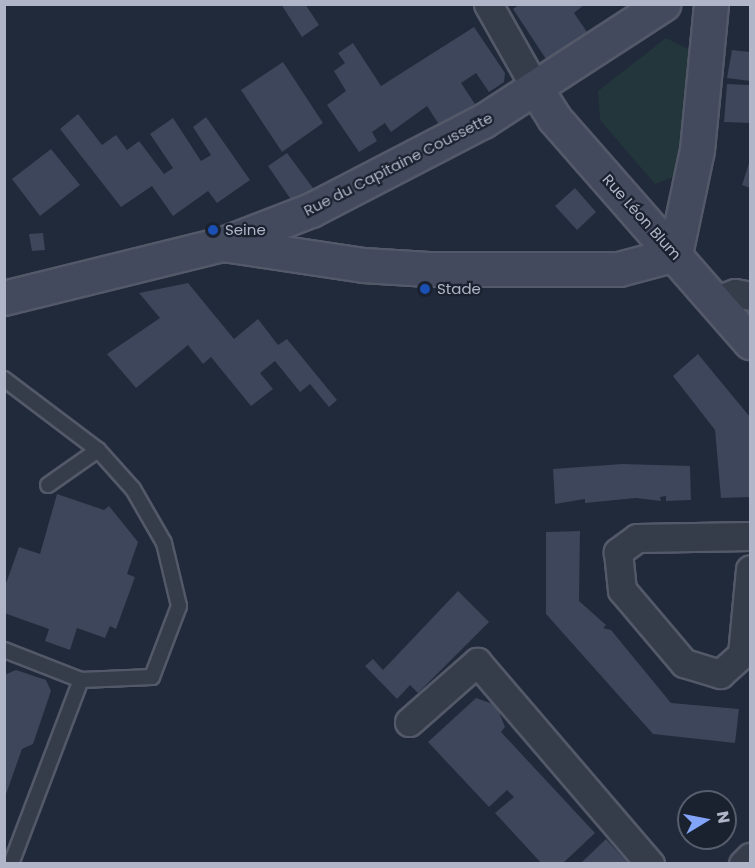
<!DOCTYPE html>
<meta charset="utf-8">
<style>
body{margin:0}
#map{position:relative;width:755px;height:868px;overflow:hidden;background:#212a3a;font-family:Poppins,sans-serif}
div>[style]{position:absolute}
.green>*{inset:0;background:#23363b}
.building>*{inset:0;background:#3d465a}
.roads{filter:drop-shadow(2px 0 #535968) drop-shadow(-2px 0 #535968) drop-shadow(0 2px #535968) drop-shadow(0 -2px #535968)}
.lane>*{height:14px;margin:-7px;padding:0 7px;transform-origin:7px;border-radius:7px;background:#353c4a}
.street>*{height:27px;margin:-13.5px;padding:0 13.5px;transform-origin:13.5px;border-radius:13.5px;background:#353c4a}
.secondary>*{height:33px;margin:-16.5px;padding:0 16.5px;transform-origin:16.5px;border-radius:16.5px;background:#434a5e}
.dots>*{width:16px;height:16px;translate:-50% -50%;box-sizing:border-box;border:3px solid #1a212f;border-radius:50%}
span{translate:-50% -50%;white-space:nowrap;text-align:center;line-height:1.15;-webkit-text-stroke:4.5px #1a212f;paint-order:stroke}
.street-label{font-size:15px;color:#b0b6c7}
.poi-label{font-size:15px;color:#b0b6c7}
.left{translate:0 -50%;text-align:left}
.frame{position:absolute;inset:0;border:6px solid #b0b6c7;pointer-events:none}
.north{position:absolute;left:677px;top:790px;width:60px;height:60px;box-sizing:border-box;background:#1a212f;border:2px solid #565d6c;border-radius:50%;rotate:80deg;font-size:16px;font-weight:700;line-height:24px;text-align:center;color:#b0b6c7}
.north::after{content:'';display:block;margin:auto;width:21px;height:27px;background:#82a5f9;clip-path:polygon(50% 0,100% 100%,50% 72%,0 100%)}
</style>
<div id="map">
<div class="green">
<i style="clip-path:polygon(666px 38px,692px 51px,685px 172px,655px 184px,600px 120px,598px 91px)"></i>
</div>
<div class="building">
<i style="clip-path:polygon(281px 4px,305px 4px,319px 25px,302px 37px)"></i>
<i style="clip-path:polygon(520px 4px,585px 4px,574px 13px,587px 32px,546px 59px,513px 9px)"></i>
<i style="clip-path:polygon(474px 27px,505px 73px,504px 82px,489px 92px,476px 73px,461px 83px,475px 104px,440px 126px,427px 106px,391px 132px,385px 123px,372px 132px,377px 141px,359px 152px,327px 105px,346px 91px,334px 71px,345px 63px,338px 53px,353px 43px,381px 86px)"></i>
<i style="clip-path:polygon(732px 50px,750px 52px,750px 81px,727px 78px)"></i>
<i style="clip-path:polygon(283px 62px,323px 123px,282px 152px,241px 90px)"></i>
<i style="clip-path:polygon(727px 84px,749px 85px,750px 123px,724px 122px)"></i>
<i style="clip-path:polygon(78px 114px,102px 145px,116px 135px,127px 150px,139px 141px,164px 174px,173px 168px,150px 134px,173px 118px,201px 161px,211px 155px,193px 127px,206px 117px,250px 180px,217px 203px,208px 191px,173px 216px,152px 186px,121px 207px,60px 129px)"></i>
<i style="clip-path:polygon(51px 149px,80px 185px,40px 216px,12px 179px)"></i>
<i style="clip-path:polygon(287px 153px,313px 188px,294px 204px,268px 166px)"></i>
<i style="clip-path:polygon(750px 160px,750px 188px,742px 185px)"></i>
<i style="clip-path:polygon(575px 188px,596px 212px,577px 230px,555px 206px)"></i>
<i style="clip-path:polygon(43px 233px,45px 250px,32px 251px,29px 234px)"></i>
<i style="clip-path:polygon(188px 283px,234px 339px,258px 319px,278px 345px,287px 339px,337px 400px,329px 407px,310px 384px,300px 392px,275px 361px,260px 373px,273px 389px,251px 406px,211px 357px,203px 364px,188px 345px,136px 388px,107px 354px,160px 318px,139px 293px)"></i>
<i style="clip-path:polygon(698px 354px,750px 417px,750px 497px,721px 498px,715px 430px,673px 376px)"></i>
<i style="clip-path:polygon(622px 464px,690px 466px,691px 500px,666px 501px,666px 496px,660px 497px,661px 501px,636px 498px,585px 503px,585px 499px,555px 504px,553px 469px)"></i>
<i style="clip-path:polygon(57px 494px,104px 510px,109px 506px,138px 542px,127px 574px,135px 577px,116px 629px,110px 626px,105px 638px,77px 628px,70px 650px,45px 641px,49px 629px,4px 613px,4px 589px,19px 547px,40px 554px)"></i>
<i style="clip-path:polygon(580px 531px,579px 601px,606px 625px,603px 628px,611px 630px,671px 703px,739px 709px,735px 743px,653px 734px,546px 614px,546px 532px)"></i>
<i style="clip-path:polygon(458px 591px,489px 622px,418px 693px,410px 685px,397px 699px,365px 666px,373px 659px,383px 670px)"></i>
<i style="clip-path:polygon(16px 670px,46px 680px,51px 691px,33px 744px,22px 749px,5px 797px,4px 675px)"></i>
<i style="clip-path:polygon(476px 698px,496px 705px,505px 727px,501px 732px,595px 833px,562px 864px,542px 864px,495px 813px,514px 797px,507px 790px,489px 807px,428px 742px)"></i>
<i style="clip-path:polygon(606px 839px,629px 864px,580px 864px)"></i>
</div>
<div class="roads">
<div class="lane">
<i style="left:4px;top:379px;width:118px;rotate:37.1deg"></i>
<i style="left:98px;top:450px;width:52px;rotate:48.1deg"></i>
<i style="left:133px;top:489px;width:62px;rotate:60.1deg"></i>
<i style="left:164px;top:543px;width:65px;rotate:76.6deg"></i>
<i style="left:179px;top:606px;width:76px;rotate:110.8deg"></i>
<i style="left:152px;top:677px;width:71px;rotate:177.6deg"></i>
<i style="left:81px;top:680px;width:83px;rotate:-158.7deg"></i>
<i style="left:48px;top:485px;width:61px;rotate:-35deg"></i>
<i style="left:11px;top:864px;width:197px;rotate:-69.2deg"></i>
</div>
<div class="street">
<i style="left:488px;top:4px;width:98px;rotate:60.5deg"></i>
<i style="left:716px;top:300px;width:20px;rotate:-20deg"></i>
<i style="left:735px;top:293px;width:15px;rotate:11deg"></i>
<i style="left:750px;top:536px;width:113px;rotate:179deg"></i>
<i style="left:637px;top:538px;width:24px;rotate:144deg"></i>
<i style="left:618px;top:552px;width:38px;rotate:84deg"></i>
<i style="left:622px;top:590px;width:96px;rotate:49.7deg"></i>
<i style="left:684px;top:663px;width:38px;rotate:17deg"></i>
<i style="left:720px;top:674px;width:30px;rotate:-42deg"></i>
<i style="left:742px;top:654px;width:85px;rotate:-84.6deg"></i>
<i style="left:409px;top:722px;width:91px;rotate:-41.4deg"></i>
<i style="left:477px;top:662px;width:266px;rotate:49.4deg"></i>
<i style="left:743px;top:864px;width:10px;rotate:-45deg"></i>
</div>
<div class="secondary">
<i style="left:536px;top:89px;width:34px;rotate:58deg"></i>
<i style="left:554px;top:118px;width:298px;rotate:48.8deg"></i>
<i style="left:223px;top:244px;width:142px;rotate:8.5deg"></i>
<i style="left:363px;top:265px;width:65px;rotate:3.5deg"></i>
<i style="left:428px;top:269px;width:191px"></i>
<i style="left:619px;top:269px;width:58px;rotate:-15deg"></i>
<i style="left:675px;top:254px;width:106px;rotate:-78.1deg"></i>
<i style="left:697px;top:150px;width:147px;rotate:-84.5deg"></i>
<i style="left:4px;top:298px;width:226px;rotate:-13.9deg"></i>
<i style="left:223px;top:244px;width:94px;rotate:-21.1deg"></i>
<i style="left:311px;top:210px;width:194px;rotate:-27.4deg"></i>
<i style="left:483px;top:121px;width:215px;rotate:-33deg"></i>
</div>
</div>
<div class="dots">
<i style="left:213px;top:230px;background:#1a4fb4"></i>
<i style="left:425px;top:289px;background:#1a4fb4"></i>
</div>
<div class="street-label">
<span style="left:398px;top:164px;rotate:-27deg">Rue du Capitaine Coussette</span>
<span style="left:642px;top:217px;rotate:48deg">Rue Léon Blum</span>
</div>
<div class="poi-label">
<span class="left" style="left:225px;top:230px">Seine</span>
<span class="left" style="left:437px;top:289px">Stade</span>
</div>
<div class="frame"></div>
<div class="north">N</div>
</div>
